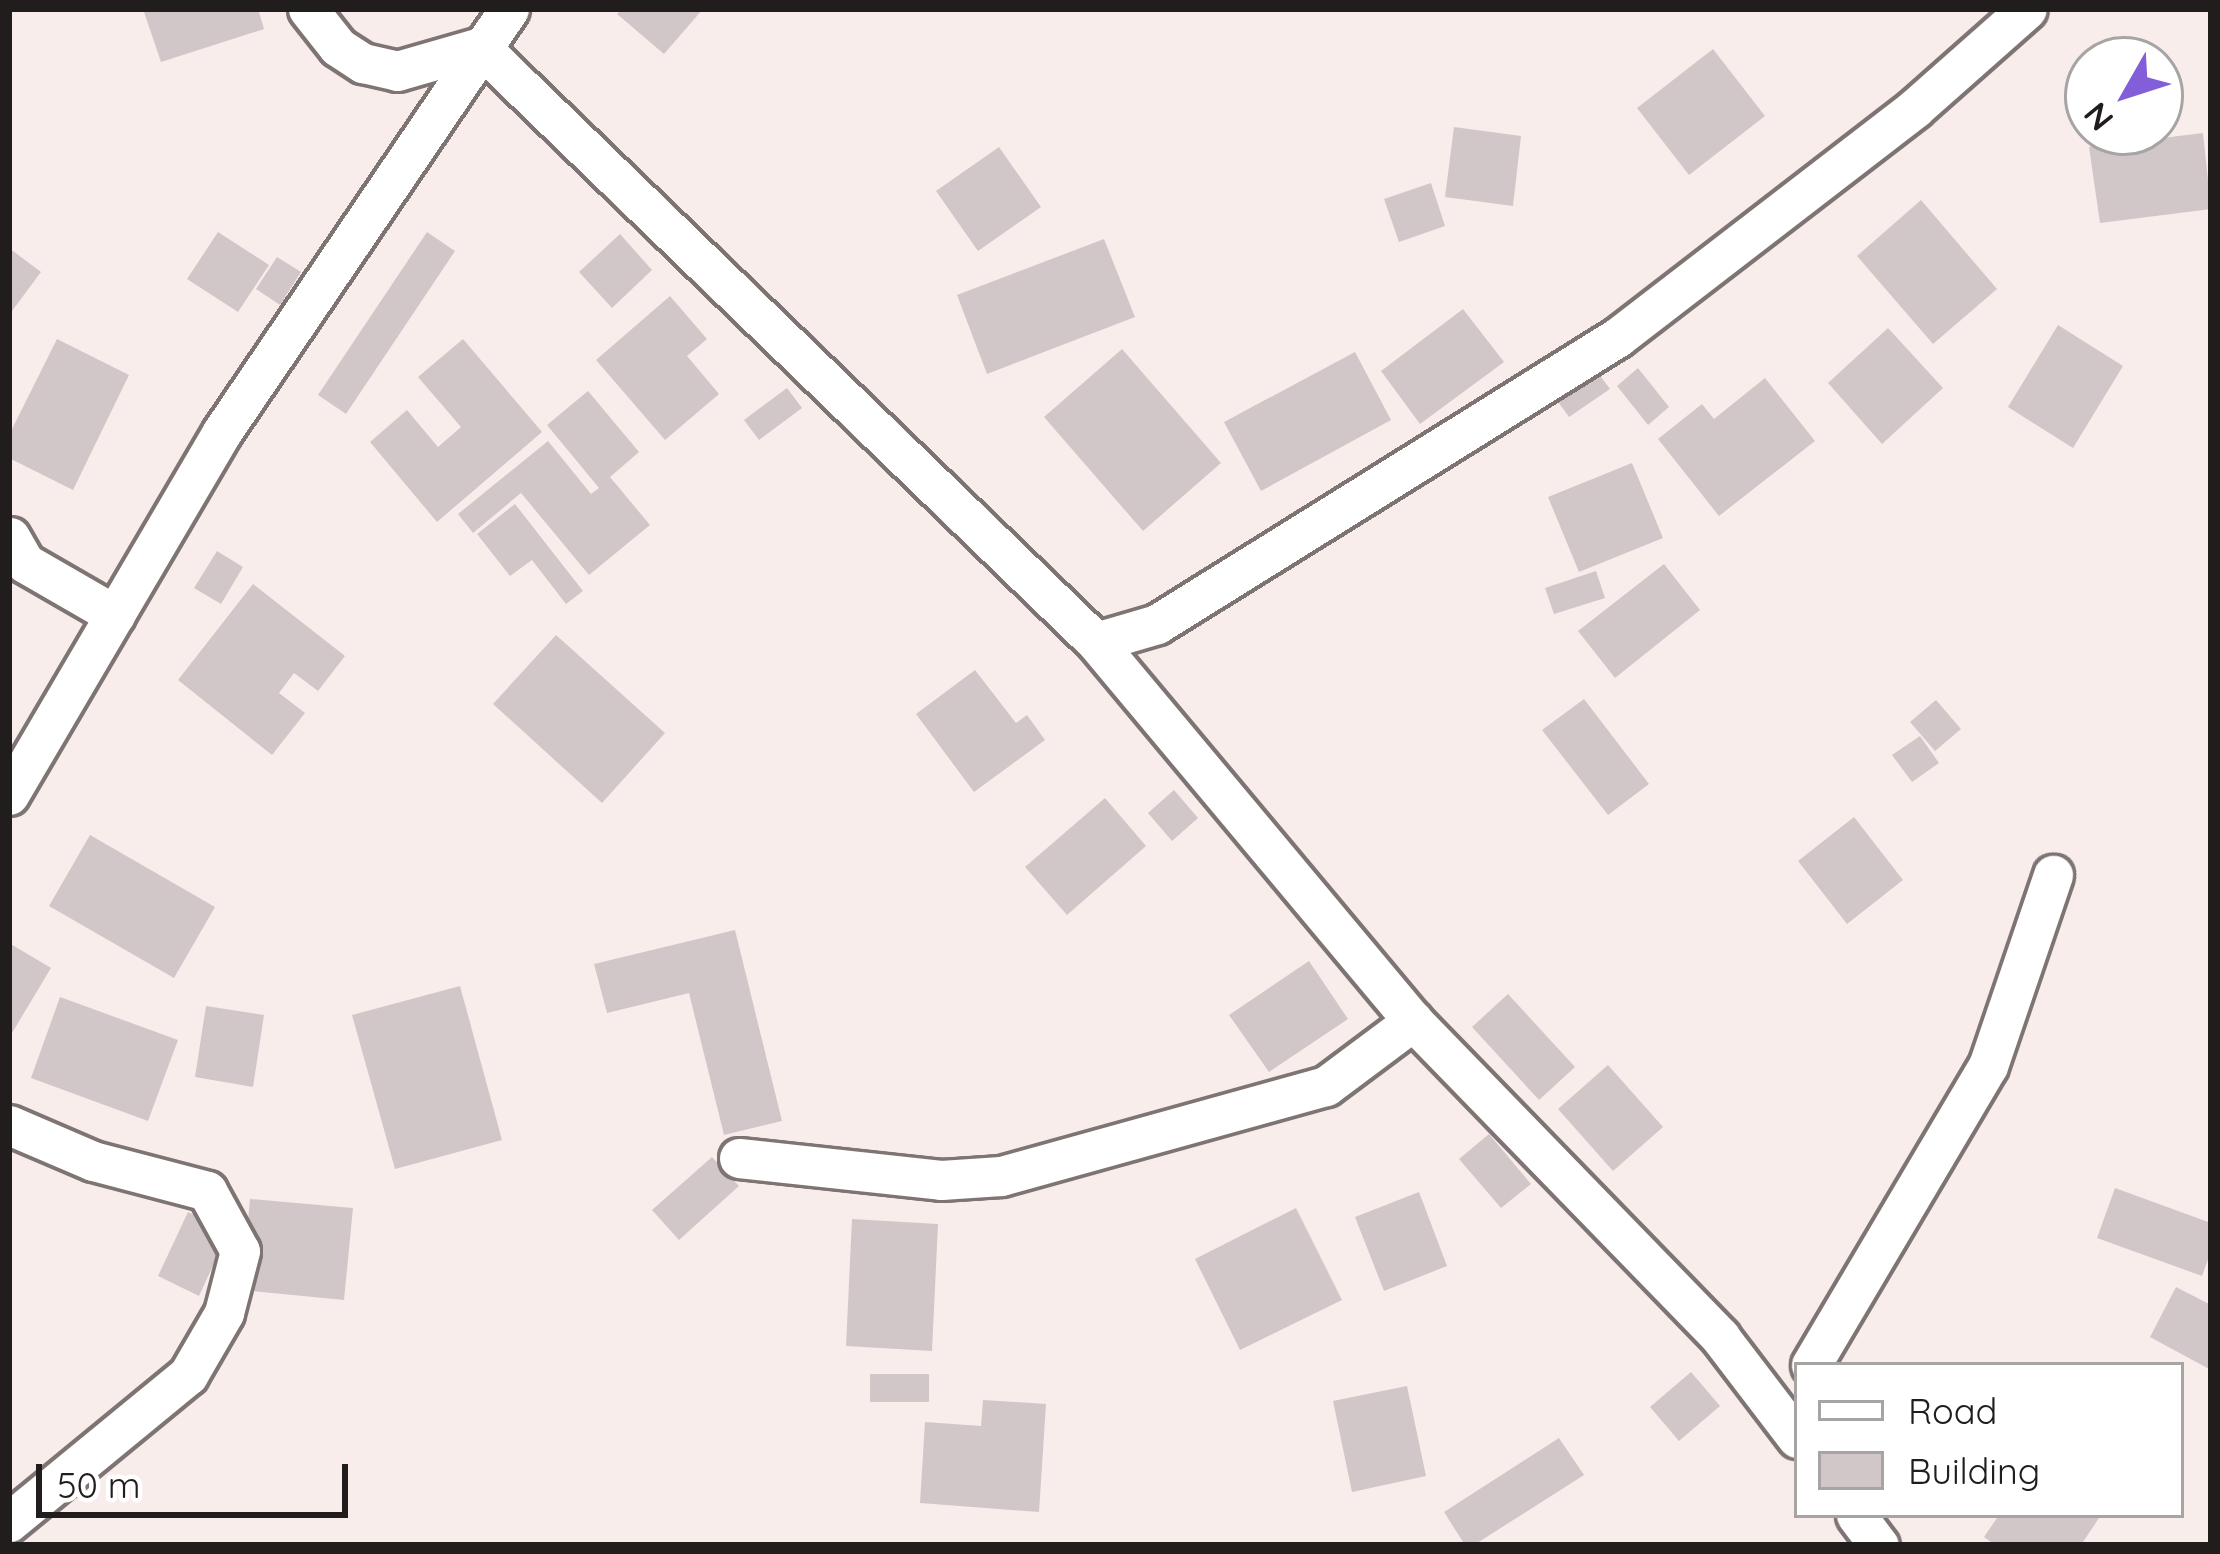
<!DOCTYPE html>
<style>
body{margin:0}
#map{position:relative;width:2220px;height:1554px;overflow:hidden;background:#f8edeb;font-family:Quicksand,sans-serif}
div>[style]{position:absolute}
.building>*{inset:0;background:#d2c7c8}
.roads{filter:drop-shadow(3px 0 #7e7573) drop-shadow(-3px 0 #7e7573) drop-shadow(0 3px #7e7573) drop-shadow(0 -3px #7e7573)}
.minor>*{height:39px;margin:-19.5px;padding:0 19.5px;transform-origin:19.5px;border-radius:19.5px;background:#fff}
span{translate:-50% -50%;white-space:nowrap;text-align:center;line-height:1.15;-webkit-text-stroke:12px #fff;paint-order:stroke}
.frame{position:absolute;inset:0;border:12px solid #201d1c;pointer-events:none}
.legend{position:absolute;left:1794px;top:1362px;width:390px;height:156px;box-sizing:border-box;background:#fff;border:3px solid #a6a5a4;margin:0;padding:15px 21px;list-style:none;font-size:36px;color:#201d1c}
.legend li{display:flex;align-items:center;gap:24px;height:60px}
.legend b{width:60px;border:3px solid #a6a5a4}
.north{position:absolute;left:2064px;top:36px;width:120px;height:120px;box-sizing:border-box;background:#fff;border:3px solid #a6a5a4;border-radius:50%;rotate:231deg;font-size:33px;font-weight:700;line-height:48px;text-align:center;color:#201d1c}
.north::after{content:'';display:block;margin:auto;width:42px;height:54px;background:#825fd9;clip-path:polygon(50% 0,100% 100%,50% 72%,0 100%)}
.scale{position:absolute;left:36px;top:1464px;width:312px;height:54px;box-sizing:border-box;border:6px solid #201d1c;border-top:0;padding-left:15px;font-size:36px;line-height:42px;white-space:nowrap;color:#201d1c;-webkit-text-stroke:9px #fff;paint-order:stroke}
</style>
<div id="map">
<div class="building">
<i style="clip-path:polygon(143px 9px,258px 9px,264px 29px,161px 62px)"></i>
<i style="clip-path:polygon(622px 9px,703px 9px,664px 54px,617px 14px)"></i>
<i style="clip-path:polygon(1713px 49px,1765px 116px,1689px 175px,1637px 108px)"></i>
<i style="clip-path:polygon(1454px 127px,1521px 136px,1513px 206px,1445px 197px)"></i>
<i style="clip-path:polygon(2203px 133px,2211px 209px,2100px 223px,2089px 147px)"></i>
<i style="clip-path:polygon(999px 147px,1041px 207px,978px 251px,936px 191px)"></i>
<i style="clip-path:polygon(1431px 183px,1445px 226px,1399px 242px,1384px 199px)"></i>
<i style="clip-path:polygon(1921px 200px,1997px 289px,1933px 344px,1857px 256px)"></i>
<i style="clip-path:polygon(218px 232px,269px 265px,238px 312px,187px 279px)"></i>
<i style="clip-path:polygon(427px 232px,455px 251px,346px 414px,318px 395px)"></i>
<i style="clip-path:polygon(620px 234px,652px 270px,612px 308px,579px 272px)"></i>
<i style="clip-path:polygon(1104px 239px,1135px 317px,987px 374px,957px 295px)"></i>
<i style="clip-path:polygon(9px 248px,41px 272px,9px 315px)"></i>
<i style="clip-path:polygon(277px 257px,301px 272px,280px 305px,256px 289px)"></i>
<i style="clip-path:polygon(670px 296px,707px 339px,687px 356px,719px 394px,665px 440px,596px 360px)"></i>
<i style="clip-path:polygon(1463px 309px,1504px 362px,1420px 424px,1381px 371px)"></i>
<i style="clip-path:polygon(2058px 325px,2123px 366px,2073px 448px,2008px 407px)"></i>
<i style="clip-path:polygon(1888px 328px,1943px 388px,1882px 444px,1828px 383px)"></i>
<i style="clip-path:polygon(57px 339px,129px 375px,73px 490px,9px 458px,9px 435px)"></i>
<i style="clip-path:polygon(463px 339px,542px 432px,437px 522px,370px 442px,407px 410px,438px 447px,461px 427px,418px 377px)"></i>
<i style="clip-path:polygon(1122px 349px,1221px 463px,1143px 531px,1044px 417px)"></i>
<i style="clip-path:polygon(1355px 352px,1391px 420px,1261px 491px,1224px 422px)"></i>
<i style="clip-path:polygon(1638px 368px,1669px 407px,1648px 425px,1617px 386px)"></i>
<i style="clip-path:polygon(1596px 370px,1610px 389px,1569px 417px,1556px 399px)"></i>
<i style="clip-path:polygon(1765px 378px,1815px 441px,1719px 516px,1658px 439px,1702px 404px,1714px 419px)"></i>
<i style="clip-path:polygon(787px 388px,802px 408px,759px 440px,744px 420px)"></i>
<i style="clip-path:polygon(588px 391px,639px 452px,610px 477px,650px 525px,589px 575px,521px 493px,473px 533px,458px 514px,548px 441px,591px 494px,599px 488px,547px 425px)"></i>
<i style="clip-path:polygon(1632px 463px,1663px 538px,1579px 572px,1548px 497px)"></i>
<i style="clip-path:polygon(515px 504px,583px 591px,566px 604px,532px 560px,510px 576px,477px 534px)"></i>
<i style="clip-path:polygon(217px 551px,243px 567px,221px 604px,194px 588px)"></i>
<i style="clip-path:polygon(1664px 564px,1700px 610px,1615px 678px,1578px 631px)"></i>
<i style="clip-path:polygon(1596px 571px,1605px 598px,1554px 614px,1545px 588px)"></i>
<i style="clip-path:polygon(253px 584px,345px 656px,318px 691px,294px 673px,279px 693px,305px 713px,272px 755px,178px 680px)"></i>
<i style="clip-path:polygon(556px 635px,665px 733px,602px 803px,493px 704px)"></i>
<i style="clip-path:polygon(975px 670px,1016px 723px,1027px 715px,1045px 740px,974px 792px,916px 714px)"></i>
<i style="clip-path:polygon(1584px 699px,1649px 784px,1608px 815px,1542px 730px)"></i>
<i style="clip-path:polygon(1936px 700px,1961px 729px,1935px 751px,1910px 722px)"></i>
<i style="clip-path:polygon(1920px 736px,1939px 763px,1912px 782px,1892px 755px)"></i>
<i style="clip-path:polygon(1174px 790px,1198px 818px,1172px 841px,1148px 813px)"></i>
<i style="clip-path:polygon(1105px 798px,1146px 846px,1067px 915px,1025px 867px)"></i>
<i style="clip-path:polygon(1854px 817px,1903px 880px,1847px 924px,1798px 861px)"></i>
<i style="clip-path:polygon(90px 835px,215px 907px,174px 978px,49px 906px)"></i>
<i style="clip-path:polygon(735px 930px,782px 1121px,724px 1135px,689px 993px,607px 1013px,594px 964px)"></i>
<i style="clip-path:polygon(9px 943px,51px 968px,9px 1038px)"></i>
<i style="clip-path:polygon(1309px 961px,1348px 1019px,1269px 1072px,1229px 1015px)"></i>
<i style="clip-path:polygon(460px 986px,502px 1140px,395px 1169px,352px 1015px)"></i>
<i style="clip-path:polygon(1508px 994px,1575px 1067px,1539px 1100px,1472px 1027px)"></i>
<i style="clip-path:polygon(60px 997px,178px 1040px,148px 1121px,31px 1078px)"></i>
<i style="clip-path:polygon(206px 1006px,264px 1015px,253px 1087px,195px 1077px)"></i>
<i style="clip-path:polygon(1608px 1065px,1663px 1127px,1613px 1171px,1558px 1109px)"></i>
<i style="clip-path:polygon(1489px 1134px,1531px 1184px,1501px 1208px,1459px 1159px)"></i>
<i style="clip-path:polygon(712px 1157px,739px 1186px,679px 1240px,652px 1210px)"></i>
<i style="clip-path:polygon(2115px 1188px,2211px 1223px,2211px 1251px,2202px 1276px,2097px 1238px)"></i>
<i style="clip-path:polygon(1419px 1192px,1447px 1266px,1384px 1291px,1355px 1217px)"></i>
<i style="clip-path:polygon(250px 1199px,353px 1208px,344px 1300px,242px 1290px)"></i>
<i style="clip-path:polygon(1296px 1208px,1342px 1300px,1240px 1350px,1195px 1259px)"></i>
<i style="clip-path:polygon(188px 1212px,229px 1231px,199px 1296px,158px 1276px)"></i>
<i style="clip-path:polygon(852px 1219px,938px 1224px,932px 1351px,846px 1346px)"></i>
<i style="clip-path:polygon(2176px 1287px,2211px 1305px,2211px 1370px,2150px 1337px)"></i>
<i style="clip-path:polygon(1691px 1372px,1720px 1406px,1679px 1441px,1650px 1407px)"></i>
<i style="clip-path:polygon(870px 1374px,929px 1374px,929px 1402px,870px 1402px)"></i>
<i style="clip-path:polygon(1407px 1386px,1426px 1476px,1352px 1492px,1333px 1401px)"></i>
<i style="clip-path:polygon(983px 1400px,1046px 1404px,1039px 1512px,920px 1503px,925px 1422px,981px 1426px)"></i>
<i style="clip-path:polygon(1559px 1438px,1584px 1475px,1474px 1545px,1465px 1545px,1444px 1512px)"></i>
<i style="clip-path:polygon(1999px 1515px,2101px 1515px,2081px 1545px,1995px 1545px,1984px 1537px)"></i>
</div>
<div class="roads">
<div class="minor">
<i style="left:308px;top:9px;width:48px;rotate:51.7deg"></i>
<i style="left:338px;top:47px;width:30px;rotate:33deg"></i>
<i style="left:363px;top:63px;width:35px;rotate:13deg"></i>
<i style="left:397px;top:71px;width:86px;rotate:-16.1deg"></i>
<i style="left:480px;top:47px;width:856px;rotate:44.01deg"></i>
<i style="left:1096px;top:642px;width:494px;rotate:50.1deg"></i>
<i style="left:1413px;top:1021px;width:441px;rotate:45.8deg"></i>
<i style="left:1720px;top:1337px;width:127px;rotate:52.7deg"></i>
<i style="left:10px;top:537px;width:30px;rotate:60deg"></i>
<i style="left:25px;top:563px;width:104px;rotate:30deg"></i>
<i style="left:1096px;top:642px;width:64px;rotate:-16.4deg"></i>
<i style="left:1157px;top:624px;width:543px;rotate:-31.9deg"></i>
<i style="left:1618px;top:337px;width:375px;rotate:-37.6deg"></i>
<i style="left:1915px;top:108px;width:149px;rotate:-41.5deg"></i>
<i style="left:9px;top:795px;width:421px;rotate:-59.6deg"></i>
<i style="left:222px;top:432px;width:511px;rotate:-55.84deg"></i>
<i style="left:9px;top:1125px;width:91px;rotate:23.2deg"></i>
<i style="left:93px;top:1161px;width:118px;rotate:14.7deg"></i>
<i style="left:207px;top:1191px;width:68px;rotate:61.2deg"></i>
<i style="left:240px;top:1251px;width:64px;rotate:104.5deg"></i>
<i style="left:224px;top:1313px;width:72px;rotate:120.1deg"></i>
<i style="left:188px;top:1375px;width:232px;rotate:140.6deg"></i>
<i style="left:739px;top:1158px;width:203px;rotate:6.2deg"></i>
<i style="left:941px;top:1180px;width:60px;rotate:-3.8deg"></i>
<i style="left:1001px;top:1176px;width:337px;rotate:-15.5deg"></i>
<i style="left:1326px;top:1086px;width:109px;rotate:-36.8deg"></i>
<i style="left:1811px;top:1365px;width:347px;rotate:-59.4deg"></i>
<i style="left:1988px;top:1066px;width:202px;rotate:-71.2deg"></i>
<i style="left:1856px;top:1515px;width:38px;rotate:53deg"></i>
</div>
</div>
<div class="frame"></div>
<ul class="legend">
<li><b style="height:15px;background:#fff"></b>Road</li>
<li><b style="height:33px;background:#d2c7c8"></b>Building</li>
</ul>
<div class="north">N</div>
<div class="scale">50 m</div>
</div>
